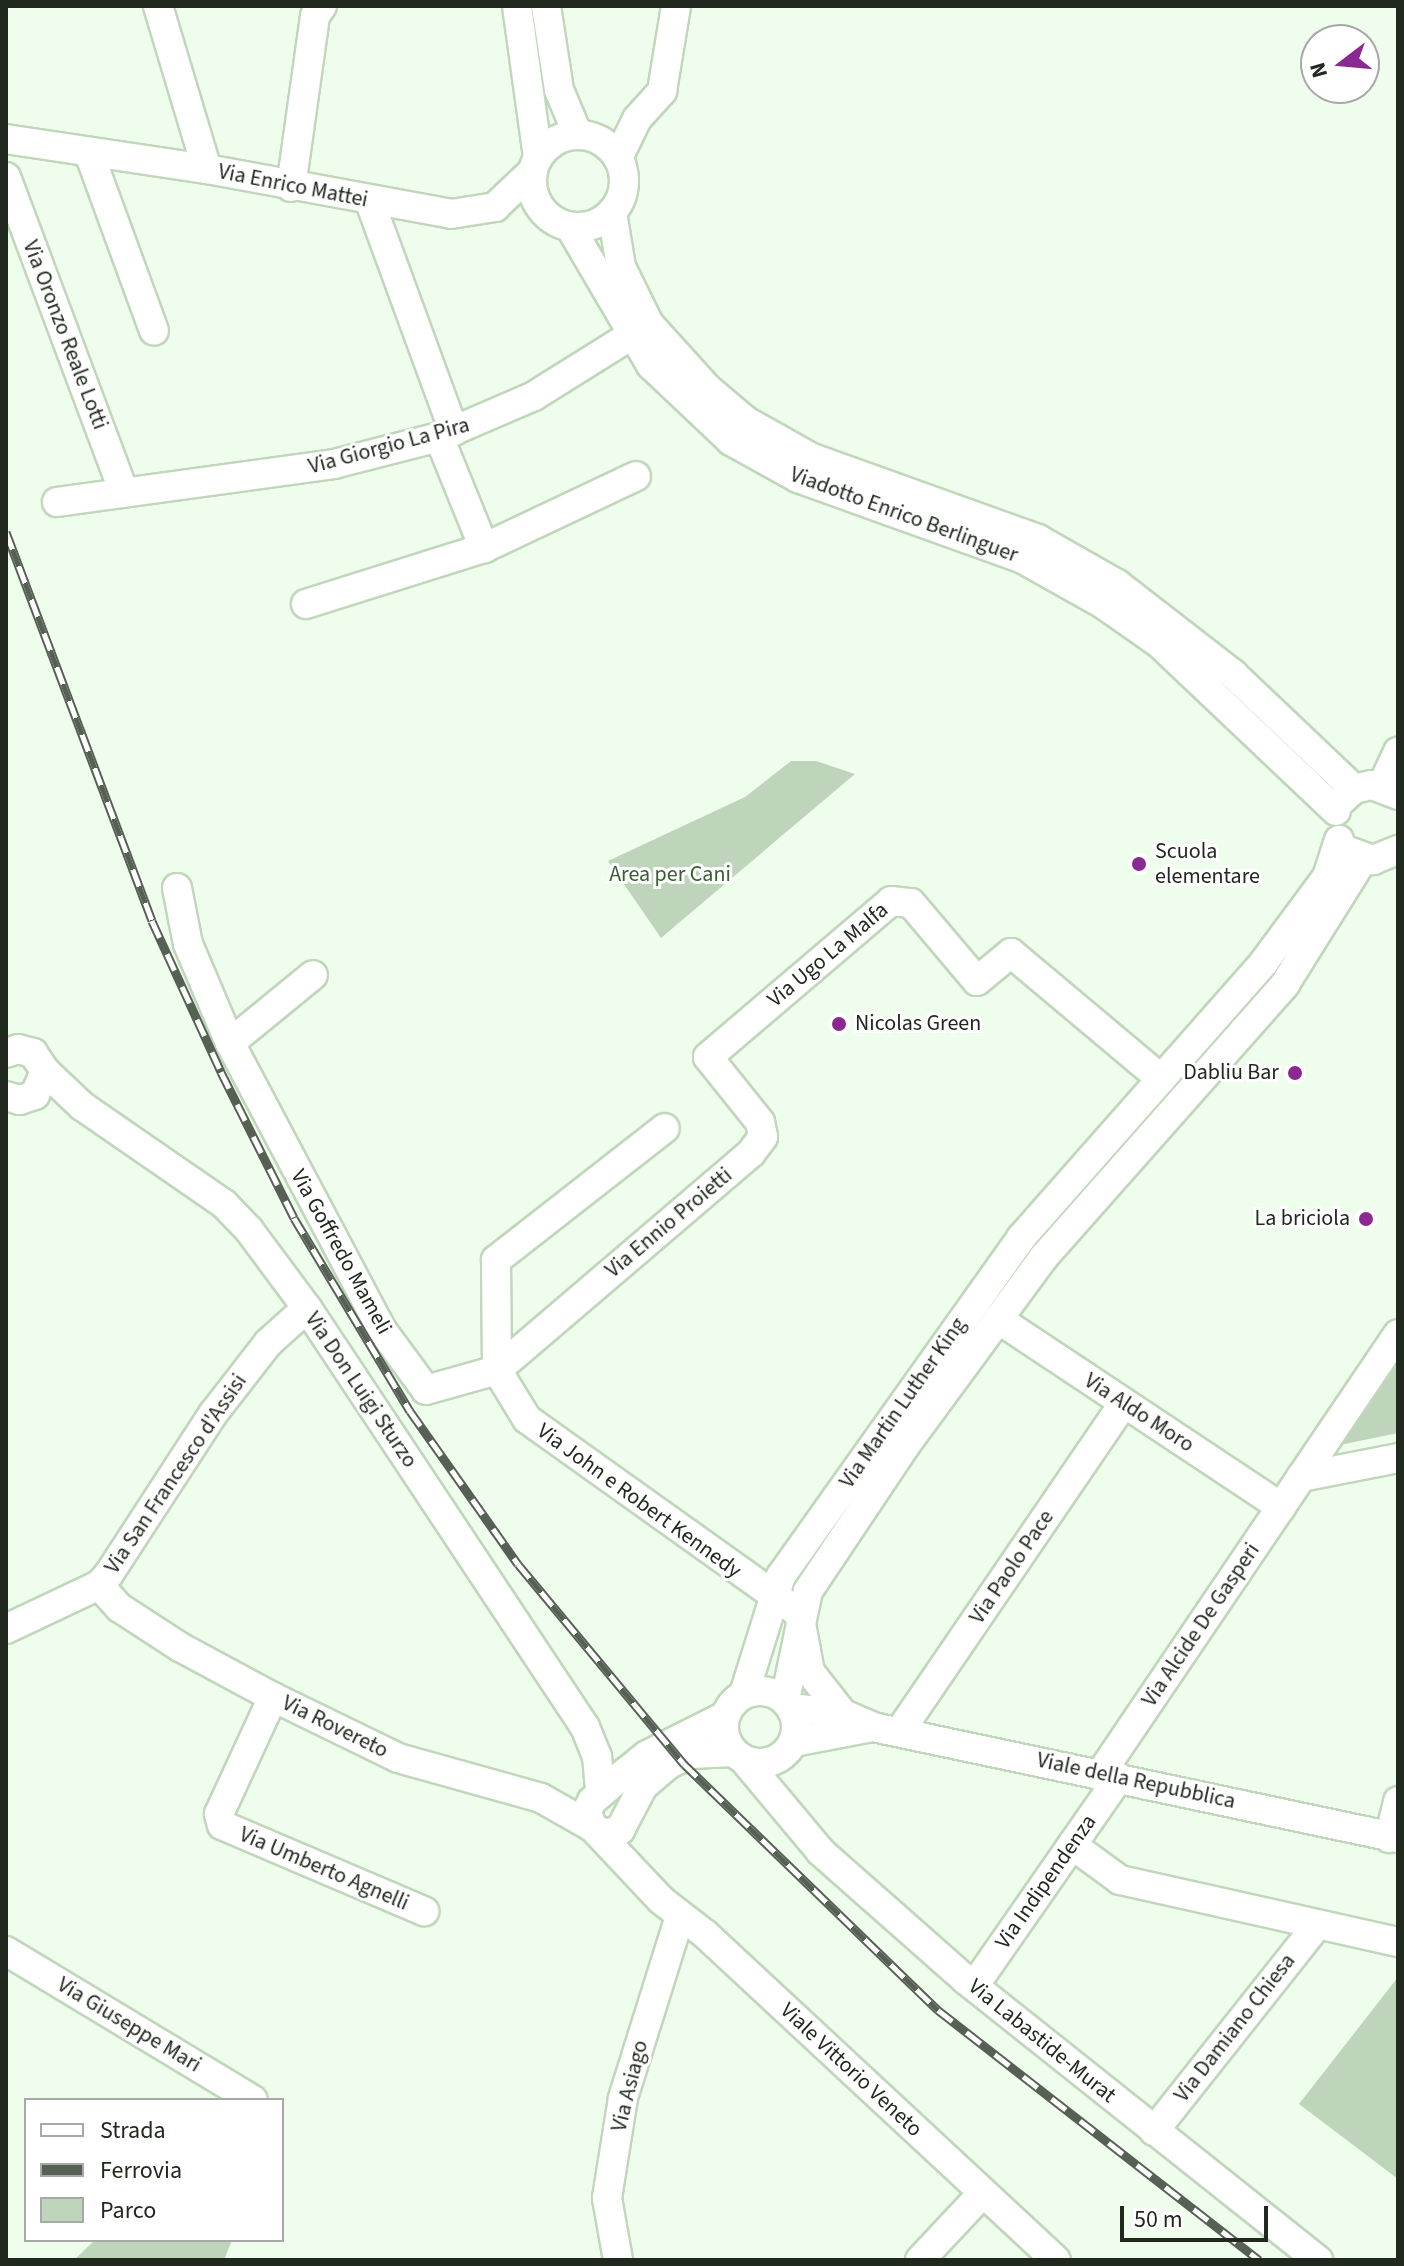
<!DOCTYPE html>
<style>
body{margin:0}
#map{position:relative;width:1404px;height:2266px;overflow:hidden;background:#effeec;font-family:"Source Sans 3",sans-serif}
div>[style]{position:absolute}
.green>*{inset:0;background:#bfd5bb}
.roads{filter:drop-shadow(2px 0 #c0d7bb) drop-shadow(-2px 0 #c0d7bb) drop-shadow(0 2px #c0d7bb) drop-shadow(0 -2px #c0d7bb)}
.minor>*{height:28px;margin:-14px;padding:0 14px;transform-origin:14px;border-radius:14px;background:#fff}
.minor>.ring{margin:-14px;padding:0;box-sizing:content-box;background:none;border:28px solid #fff;border-radius:50%}
.rail>*{height:9px;margin-top:-4.5px;transform-origin:0;background:repeating-linear-gradient(90deg,#fff 0 18px,#566054 0 36px);box-sizing:border-box;border-block:2px solid #566054}
.dots>*{width:22px;height:22px;translate:-50% -50%;box-sizing:border-box;border:4px solid #fff;border-radius:50%}
span{translate:-50% -50%;white-space:nowrap;text-align:center;line-height:1.15;-webkit-text-stroke:6px #fff;paint-order:stroke}
.street-label{font-size:22px;color:#21291f}
.poi-label{font-size:22px;color:#21291f}
.left{translate:0 -50%;text-align:left}
.right{translate:-100% -50%;text-align:right}
.park-label{font-size:22px;color:#38602f}
.frame{position:absolute;inset:0;border:8px solid #21291f;pointer-events:none}
.legend{position:absolute;left:24px;top:2098px;width:260px;height:144px;box-sizing:border-box;background:#fff;border:2px solid #a6a9a5;margin:0;padding:10px 14px;list-style:none;font-size:24px;color:#21291f}
.legend li{display:flex;align-items:center;gap:16px;height:40px}
.legend b{width:40px;border:2px solid #a6a9a5}
.north{position:absolute;left:1300px;top:24px;width:80px;height:80px;box-sizing:border-box;background:#fff;border:2px solid #a6a9a5;border-radius:50%;rotate:254deg;font-size:22px;font-weight:700;line-height:32px;text-align:center;color:#21291f}
.north::after{content:'';display:block;margin:auto;width:28px;height:36px;background:#8a2992;clip-path:polygon(50% 0,100% 100%,50% 72%,0 100%)}
.scale{position:absolute;left:1120px;top:2206px;width:148px;height:36px;box-sizing:border-box;border:4px solid #21291f;border-top:0;padding-left:10px;font-size:24px;line-height:28px;white-space:nowrap;color:#21291f;-webkit-text-stroke:6px #fff;paint-order:stroke}
</style>
<div id="map">
<div class="green">
<i style="clip-path:polygon(791px 761px,816px 761px,855px 774px,661px 938px,608px 861px,745px 797px)"></i>
<i style="clip-path:polygon(1398px 1359px,1398px 1433px,1340px 1445px)"></i>
<i style="clip-path:polygon(1398px 1977px,1398px 2179px,1299px 2104px)"></i>
<i style="clip-path:polygon(95px 2240px,232px 2240px,224px 2260px,74px 2260px)"></i>
</div>
<div class="roads">
<div class="minor">
<i style="left:158px;top:6px;width:170px;rotate:73.3deg"></i>
<i style="left:517px;top:6px;width:153px;rotate:82.1deg"></i>
<i style="left:546px;top:6px;width:85px;rotate:81.2deg"></i>
<i style="left:559px;top:90px;width:49px;rotate:67.1deg"></i>
<i class="ring" style="left:532px;top:135px;width:64px;height:64px"></i>
<i style="left:6px;top:139px;width:203px;rotate:8.5deg"></i>
<i style="left:207px;top:169px;width:248px;rotate:10.4deg"></i>
<i style="left:451px;top:214px;width:45px;rotate:-9deg"></i>
<i style="left:495px;top:207px;width:52px;rotate:-43.5deg"></i>
<i style="left:89px;top:153px;width:189px;rotate:69.9deg"></i>
<i style="left:618px;top:158px;width:43px;rotate:-64deg"></i>
<i style="left:637px;top:119px;width:38px;rotate:-48deg"></i>
<i style="left:662px;top:91px;width:86px;rotate:-80.6deg"></i>
<i style="left:6px;top:177px;width:337px;rotate:69.5deg"></i>
<i style="left:291px;top:187px;width:173px;rotate:-82deg"></i>
<i style="left:315px;top:16px;width:12px;rotate:-55deg"></i>
<i style="left:370px;top:202px;width:244px;rotate:69.9deg"></i>
<i style="left:612px;top:212px;width:56px;rotate:80.7deg"></i>
<i style="left:621px;top:267px;width:64px;rotate:63.8deg"></i>
<i style="left:649px;top:324px;width:88px;rotate:47.8deg"></i>
<i style="left:708px;top:389px;width:50px;rotate:40.1deg"></i>
<i style="left:746px;top:421px;width:76px;rotate:29.3deg"></i>
<i style="left:812px;top:458px;width:240px;rotate:19.7deg"></i>
<i style="left:1038px;top:539px;width:91px;rotate:29.7deg"></i>
<i style="left:1117px;top:584px;width:147px;rotate:37.8deg"></i>
<i style="left:1233px;top:674px;width:167px;rotate:43.5deg"></i>
<i style="left:570px;top:227px;width:160px;rotate:59.6deg"></i>
<i style="left:651px;top:365px;width:110px;rotate:43.5deg"></i>
<i style="left:731px;top:441px;width:77px;rotate:28.9deg"></i>
<i style="left:798px;top:478px;width:239px;rotate:19.8deg"></i>
<i style="left:1023px;top:559px;width:92px;rotate:29.4deg"></i>
<i style="left:1103px;top:604px;width:68px;rotate:34.9deg"></i>
<i style="left:1159px;top:643px;width:244px;rotate:43.5deg"></i>
<i style="left:439px;top:437px;width:120px;rotate:67.9deg"></i>
<i style="left:57px;top:502px;width:280px;rotate:-7.8deg"></i>
<i style="left:334px;top:464px;width:108px;rotate:-14.4deg"></i>
<i style="left:439px;top:437px;width:103px;rotate:-23.3deg"></i>
<i style="left:534px;top:396px;width:132px;rotate:-32deg"></i>
<i style="left:306px;top:604px;width:187px;rotate:-17.5deg"></i>
<i style="left:484px;top:548px;width:168px;rotate:-25.3deg"></i>
<i style="left:1382px;top:786px;width:38px;rotate:-65deg"></i>
<i style="left:1342px;top:800px;width:16px;rotate:-43deg"></i>
<i style="left:1354px;top:789px;width:18px;rotate:-13deg"></i>
<i style="left:1372px;top:785px;width:28px;rotate:21deg"></i>
<i style="left:1348px;top:851px;width:27px;rotate:20deg"></i>
<i style="left:1373px;top:860px;width:27px;rotate:-22deg"></i>
<i style="left:177px;top:888px;width:57px;rotate:78.9deg"></i>
<i style="left:188px;top:944px;width:108px;rotate:67deg"></i>
<i style="left:230px;top:1043px;width:325px;rotate:62.1deg"></i>
<i style="left:382px;top:1330px;width:74px;rotate:53.7deg"></i>
<i style="left:426px;top:1390px;width:74px;rotate:-15.7deg"></i>
<i style="left:497px;top:1370px;width:334px;rotate:-40.5deg"></i>
<i style="left:751px;top:1153px;width:20px;rotate:-53deg"></i>
<i style="left:763px;top:1137px;width:15px;rotate:-101deg"></i>
<i style="left:760px;top:1122px;width:83px;rotate:-128.7deg"></i>
<i style="left:708px;top:1057px;width:240px;rotate:-40.4deg"></i>
<i style="left:891px;top:901px;width:20px;rotate:6deg"></i>
<i style="left:911px;top:903px;width:102px;rotate:49.8deg"></i>
<i style="left:977px;top:981px;width:44px;rotate:-39.5deg"></i>
<i style="left:1011px;top:953px;width:196px;rotate:40deg"></i>
<i style="left:230px;top:1043px;width:107px;rotate:-39.3deg"></i>
<i style="left:6px;top:1053px;width:13px;rotate:-18deg"></i>
<i style="left:18px;top:1049px;width:16px;rotate:15deg"></i>
<i style="left:33px;top:1053px;width:22px;rotate:56deg"></i>
<i style="left:45px;top:1071px;width:26px;rotate:113deg"></i>
<i style="left:35px;top:1095px;width:16px;rotate:162deg"></i>
<i style="left:20px;top:1100px;width:15px;rotate:-164deg"></i>
<i style="left:45px;top:1071px;width:51px;rotate:43.4deg"></i>
<i style="left:82px;top:1106px;width:173px;rotate:34.6deg"></i>
<i style="left:224px;top:1204px;width:36px;rotate:46deg"></i>
<i style="left:249px;top:1230px;width:97px;rotate:53.4deg"></i>
<i style="left:307px;top:1308px;width:503px;rotate:56.44deg"></i>
<i style="left:585px;top:1727px;width:31px;rotate:68deg"></i>
<i style="left:597px;top:1756px;width:38px;rotate:85deg"></i>
<i style="left:998px;top:1319px;width:340px;rotate:33.6deg"></i>
<i style="left:497px;top:1370px;width:57px;rotate:58.5deg"></i>
<i style="left:527px;top:1419px;width:334px;rotate:35.5deg"></i>
<i style="left:799px;top:1613px;width:60px;rotate:79.4deg"></i>
<i style="left:810px;top:1672px;width:53px;rotate:51.8deg"></i>
<i style="left:497px;top:1370px;width:110px;rotate:-90.5deg"></i>
<i style="left:496px;top:1260px;width:214px;rotate:-38deg"></i>
<i style="left:1301px;top:1477px;width:99px;rotate:-11.1deg"></i>
<i style="left:99px;top:1585px;width:31px;rotate:48deg"></i>
<i style="left:120px;top:1608px;width:72px;rotate:33deg"></i>
<i style="left:180px;top:1647px;width:106px;rotate:28.3deg"></i>
<i style="left:273px;top:1697px;width:139px;rotate:26deg"></i>
<i style="left:398px;top:1758px;width:148px;rotate:15.6deg"></i>
<i style="left:541px;top:1798px;width:59px;rotate:29.6deg"></i>
<i style="left:6px;top:1629px;width:103px;rotate:-25.3deg"></i>
<i style="left:99px;top:1585px;width:15px;rotate:-48deg"></i>
<i style="left:109px;top:1574px;width:191px;rotate:-57deg"></i>
<i style="left:213px;top:1414px;width:90px;rotate:-52.2deg"></i>
<i style="left:268px;top:1343px;width:52px;rotate:-41.9deg"></i>
<i class="ring" style="left:724px;top:1691px;width:44px;height:44px"></i>
<i style="left:744px;top:1694px;width:124px;rotate:-72.6deg"></i>
<i style="left:781px;top:1576px;width:415px;rotate:-54.6deg"></i>
<i style="left:1021px;top:1238px;width:368px;rotate:-48.6deg"></i>
<i style="left:1264px;top:962px;width:106px;rotate:-53.5deg"></i>
<i style="left:1327px;top:877px;width:39px;rotate:-72deg"></i>
<i style="left:273px;top:1697px;width:129px;rotate:114.8deg"></i>
<i style="left:219px;top:1814px;width:11px;rotate:75deg"></i>
<i style="left:222px;top:1825px;width:220px;rotate:23.1deg"></i>
<i style="left:785px;top:1700px;width:111px;rotate:-78.1deg"></i>
<i style="left:808px;top:1591px;width:174px;rotate:-56.2deg"></i>
<i style="left:905px;top:1446px;width:233px;rotate:-53.7deg"></i>
<i style="left:1043px;top:1258px;width:366px;rotate:-48.5deg"></i>
<i style="left:1285px;top:984px;width:147px;rotate:-58deg"></i>
<i style="left:791px;top:1708px;width:52px;rotate:6.6deg"></i>
<i style="left:843px;top:1714px;width:33px;rotate:23deg"></i>
<i style="left:873px;top:1727px;width:537px;rotate:11.94deg"></i>
<i style="left:725px;top:1716px;width:87px;rotate:153.4deg"></i>
<i style="left:647px;top:1755px;width:26px;rotate:141deg"></i>
<i style="left:627px;top:1771px;width:46px;rotate:139.4deg"></i>
<i style="left:592px;top:1801px;width:11px;rotate:117deg"></i>
<i style="left:587px;top:1811px;width:17px;rotate:73deg"></i>
<i style="left:592px;top:1827px;width:15px;rotate:28deg"></i>
<i style="left:605px;top:1834px;width:16px;rotate:-15deg"></i>
<i style="left:620px;top:1830px;width:50px;rotate:-62.4deg"></i>
<i style="left:643px;top:1786px;width:34px;rotate:-40deg"></i>
<i style="left:669px;top:1764px;width:24px;rotate:-24deg"></i>
<i style="left:691px;top:1754px;width:43px;rotate:-2.7deg"></i>
<i style="left:900px;top:1731px;width:397px;rotate:-55.7deg"></i>
<i style="left:794px;top:1742px;width:80px;rotate:-10.8deg"></i>
<i style="left:745px;top:1761px;width:119px;rotate:50.1deg"></i>
<i style="left:821px;top:1852px;width:193px;rotate:41.4deg"></i>
<i style="left:966px;top:1980px;width:450px;rotate:38.5deg"></i>
<i style="left:1101px;top:1773px;width:530px;rotate:-55.92deg"></i>
<i style="left:597px;top:1832px;width:93px;rotate:46.7deg"></i>
<i style="left:661px;top:1900px;width:56px;rotate:37.7deg"></i>
<i style="left:705px;top:1934px;width:479px;rotate:42.9deg"></i>
<i style="left:1389px;top:1838px;width:38px;rotate:-76deg"></i>
<i style="left:1072px;top:1845px;width:59px;rotate:36.1deg"></i>
<i style="left:1120px;top:1880px;width:285px;rotate:12.6deg"></i>
<i style="left:6px;top:1951px;width:288px;rotate:31.1deg"></i>
<i style="left:974px;top:1986px;width:254px;rotate:-55.2deg"></i>
<i style="left:1154px;top:2131px;width:263px;rotate:-51.6deg"></i>
<i style="left:618px;top:2260px;width:63px;rotate:-100.1deg"></i>
<i style="left:607px;top:2198px;width:101px;rotate:-80.9deg"></i>
<i style="left:623px;top:2098px;width:191px;rotate:-72.6deg"></i>
<i style="left:920px;top:2260px;width:92px;rotate:-46.8deg"></i>
</div>
</div>
<div class="rail">
<i style="left:6px;top:532px;width:415px;rotate:69.4deg"></i>
<i style="left:152px;top:921px;width:166px;rotate:65.4deg"></i>
<i style="left:221px;top:1072px;width:163px;rotate:63.4deg"></i>
<i style="left:294px;top:1218px;width:225px;rotate:59deg"></i>
<i style="left:410px;top:1411px;width:187px;rotate:54.8deg"></i>
<i style="left:518px;top:1564px;width:260px;rotate:50.3deg"></i>
<i style="left:684px;top:1764px;width:354px;rotate:44.1deg"></i>
<i style="left:938px;top:2010px;width:407px;rotate:37.9deg"></i>
</div>
<div class="dots">
<i style="left:1139px;top:864px;background:#8a2992"></i>
<i style="left:839px;top:1024px;background:#8a2992"></i>
<i style="left:1295px;top:1073px;background:#8a2992"></i>
<i style="left:1366px;top:1219px;background:#8a2992"></i>
</div>
<div class="street-label">
<span style="left:293px;top:186px;rotate:11deg">Via Enrico Mattei</span>
<span style="left:65px;top:335px;rotate:69deg">Via Oronzo Reale Lotti</span>
<span style="left:389px;top:446px;rotate:-15deg">Via Giorgio La Pira</span>
<span style="left:904px;top:515px;rotate:20deg">Viadotto Enrico Berlinguer</span>
<span style="left:828px;top:955px;rotate:-40deg">Via Ugo La Malfa</span>
<span style="left:669px;top:1223px;rotate:-40deg">Via Ennio Proietti</span>
<span style="left:341px;top:1252px;rotate:61deg">Via Goffredo Mameli</span>
<span style="left:361px;top:1390px;rotate:56deg">Via Don Luigi Sturzo</span>
<span style="left:903px;top:1403px;rotate:-55deg">Via Martin Luther King</span>
<span style="left:1139px;top:1413px;rotate:33deg">Via Aldo Moro</span>
<span style="left:176px;top:1474px;rotate:-56deg">Via San Francesco d'Assisi</span>
<span style="left:639px;top:1501px;rotate:36deg">Via John e Robert Kennedy</span>
<span style="left:1012px;top:1567px;rotate:-56deg">Via Paolo Pace</span>
<span style="left:1201px;top:1625px;rotate:-56deg">Via Alcide De Gasperi</span>
<span style="left:335px;top:1727px;rotate:26deg">Via Rovereto</span>
<span style="left:1136px;top:1781px;rotate:12deg">Viale della Repubblica</span>
<span style="left:324px;top:1869px;rotate:23deg">Via Umberto Agnelli</span>
<span style="left:1046px;top:1882px;rotate:-55deg">Via Indipendenza</span>
<span style="left:129px;top:2025px;rotate:31deg">Via Giuseppe Mari</span>
<span style="left:1235px;top:2028px;rotate:-52deg">Via Damiano Chiesa</span>
<span style="left:1042px;top:2041px;rotate:39deg">Via Labastide-Murat</span>
<span style="left:851px;top:2070px;rotate:43deg">Viale Vittorio Veneto</span>
<span style="left:630px;top:2086px;rotate:-76deg">Via Asiago</span>
</div>
<div class="poi-label">
<span class="left" style="left:1155px;top:864px">Scuola<br>elementare</span>
<span class="left" style="left:855px;top:1024px">Nicolas Green</span>
<span class="right" style="left:1279px;top:1073px">Dabliu Bar</span>
<span class="right" style="left:1350px;top:1219px">La briciola</span>
</div>
<div class="park-label">
<span style="left:670px;top:875px">Area per Cani</span>
</div>
<div class="frame"></div>
<ul class="legend">
<li><b style="height:10px;background:#fff"></b>Strada</li>
<li><b style="height:10px;background:#566054"></b>Ferrovia</li>
<li><b style="height:22px;background:#bfd5bb"></b>Parco</li>
</ul>
<div class="north">N</div>
<div class="scale">50 m</div>
</div>
